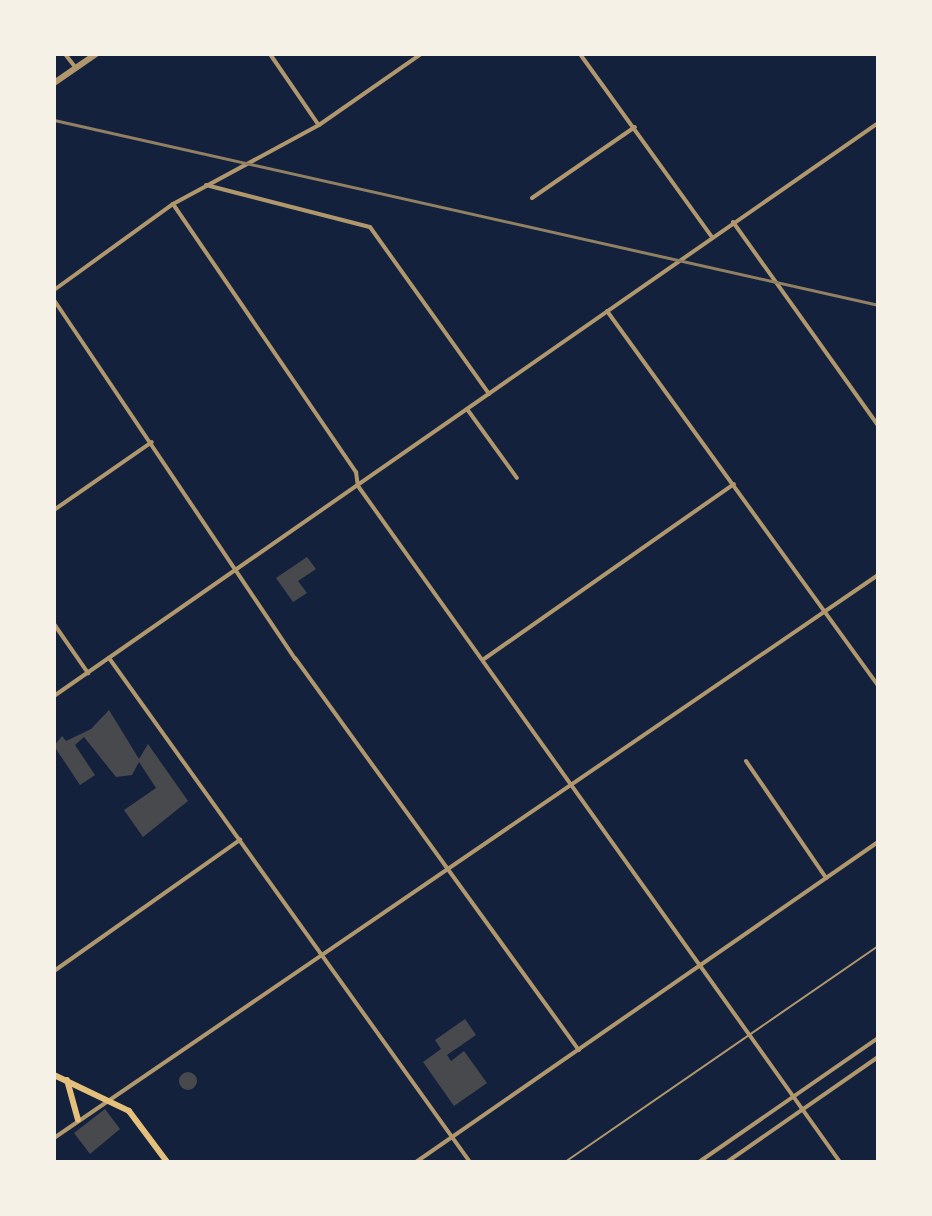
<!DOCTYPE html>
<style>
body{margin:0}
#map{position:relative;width:932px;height:1216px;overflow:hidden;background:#14213d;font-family:"Sofia Sans Condensed",sans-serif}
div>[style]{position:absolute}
.building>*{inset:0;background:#48494c}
.round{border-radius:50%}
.service>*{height:2px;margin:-1px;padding:0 1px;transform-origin:1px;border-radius:1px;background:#b1986c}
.minor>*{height:4px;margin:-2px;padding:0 2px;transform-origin:2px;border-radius:2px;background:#b1986c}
.tertiary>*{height:6px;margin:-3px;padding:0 3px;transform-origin:3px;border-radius:3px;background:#b1986c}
.secondary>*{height:6px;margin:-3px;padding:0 3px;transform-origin:3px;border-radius:3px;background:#e5c07b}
.rail>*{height:3px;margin:-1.5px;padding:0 1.5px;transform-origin:1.5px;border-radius:1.5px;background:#918062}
span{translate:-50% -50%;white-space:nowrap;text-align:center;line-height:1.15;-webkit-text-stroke:7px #f6f1e7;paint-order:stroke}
.frame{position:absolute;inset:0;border:56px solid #f6f1e7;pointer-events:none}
</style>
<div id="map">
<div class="building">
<i style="clip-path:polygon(307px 557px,316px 569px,298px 581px,307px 593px,293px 602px,276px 578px)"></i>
<i style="clip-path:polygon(109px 710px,139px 759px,148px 744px,188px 801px,143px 837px,124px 810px,156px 788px,139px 762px,132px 775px,116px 777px,84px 737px,75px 745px,95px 775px,80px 785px,54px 746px,62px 736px,66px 741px,91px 729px)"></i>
<i style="clip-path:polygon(465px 1019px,476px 1035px,447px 1055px,451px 1061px,464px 1051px,487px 1083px,454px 1106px,423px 1062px,441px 1049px,435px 1040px)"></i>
<i class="round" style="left:179px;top:1072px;width:18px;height:18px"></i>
<i style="clip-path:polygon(105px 1109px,120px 1129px,90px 1154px,74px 1133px)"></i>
</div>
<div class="service">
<i style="left:565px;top:1162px;width:380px;rotate:-34.6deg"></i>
</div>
<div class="minor">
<i style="left:65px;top:54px;width:18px;rotate:52deg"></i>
<i style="left:270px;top:54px;width:85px;rotate:55.6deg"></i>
<i style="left:580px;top:54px;width:226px;rotate:54.2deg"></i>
<i style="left:206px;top:185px;width:169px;rotate:14.4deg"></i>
<i style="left:370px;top:227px;width:205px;rotate:54.5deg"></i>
<i style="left:532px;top:198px;width:125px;rotate:-34.6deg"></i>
<i style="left:173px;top:204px;width:325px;rotate:55.7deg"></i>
<i style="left:356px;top:472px;width:14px;rotate:82deg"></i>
<i style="left:358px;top:486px;width:830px;rotate:54.51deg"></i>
<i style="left:733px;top:222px;width:249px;rotate:54.5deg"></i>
<i style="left:54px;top:290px;width:147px;rotate:-35.9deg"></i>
<i style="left:173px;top:204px;width:166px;rotate:-28.4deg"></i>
<i style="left:319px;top:125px;width:124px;rotate:-34.8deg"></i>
<i style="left:54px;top:300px;width:432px;rotate:56.1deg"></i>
<i style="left:295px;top:658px;width:484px;rotate:54.1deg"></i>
<i style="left:607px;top:311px;width:463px;rotate:54.1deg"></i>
<i style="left:467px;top:409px;width:85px;rotate:54.1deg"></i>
<i style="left:54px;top:510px;width:119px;rotate:-34.8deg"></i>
<i style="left:54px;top:624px;width:60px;rotate:55.2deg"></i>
<i style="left:109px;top:658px;width:620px;rotate:54.39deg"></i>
<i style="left:484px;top:659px;width:305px;rotate:-35deg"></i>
<i style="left:54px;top:696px;width:1004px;rotate:-34.81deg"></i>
<i style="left:746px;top:761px;width:142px;rotate:55.6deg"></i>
<i style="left:54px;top:971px;width:228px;rotate:-35.2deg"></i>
<i style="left:54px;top:1138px;width:998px;rotate:-34.34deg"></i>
<i style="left:416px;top:1162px;width:562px;rotate:-34.71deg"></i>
<i style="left:699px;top:1162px;width:218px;rotate:-34.7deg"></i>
<i style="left:727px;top:1162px;width:184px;rotate:-34.8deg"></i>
</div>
<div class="tertiary">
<i style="left:54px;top:83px;width:51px;rotate:-34.6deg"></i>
</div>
<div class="secondary">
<i style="left:54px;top:1075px;width:83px;rotate:25.6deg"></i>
<i style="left:129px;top:1111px;width:64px;rotate:53.3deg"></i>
<i style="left:67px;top:1080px;width:41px;rotate:74.6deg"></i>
</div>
<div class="rail">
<i style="left:54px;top:120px;width:845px;rotate:12.65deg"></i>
</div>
<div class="frame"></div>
</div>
